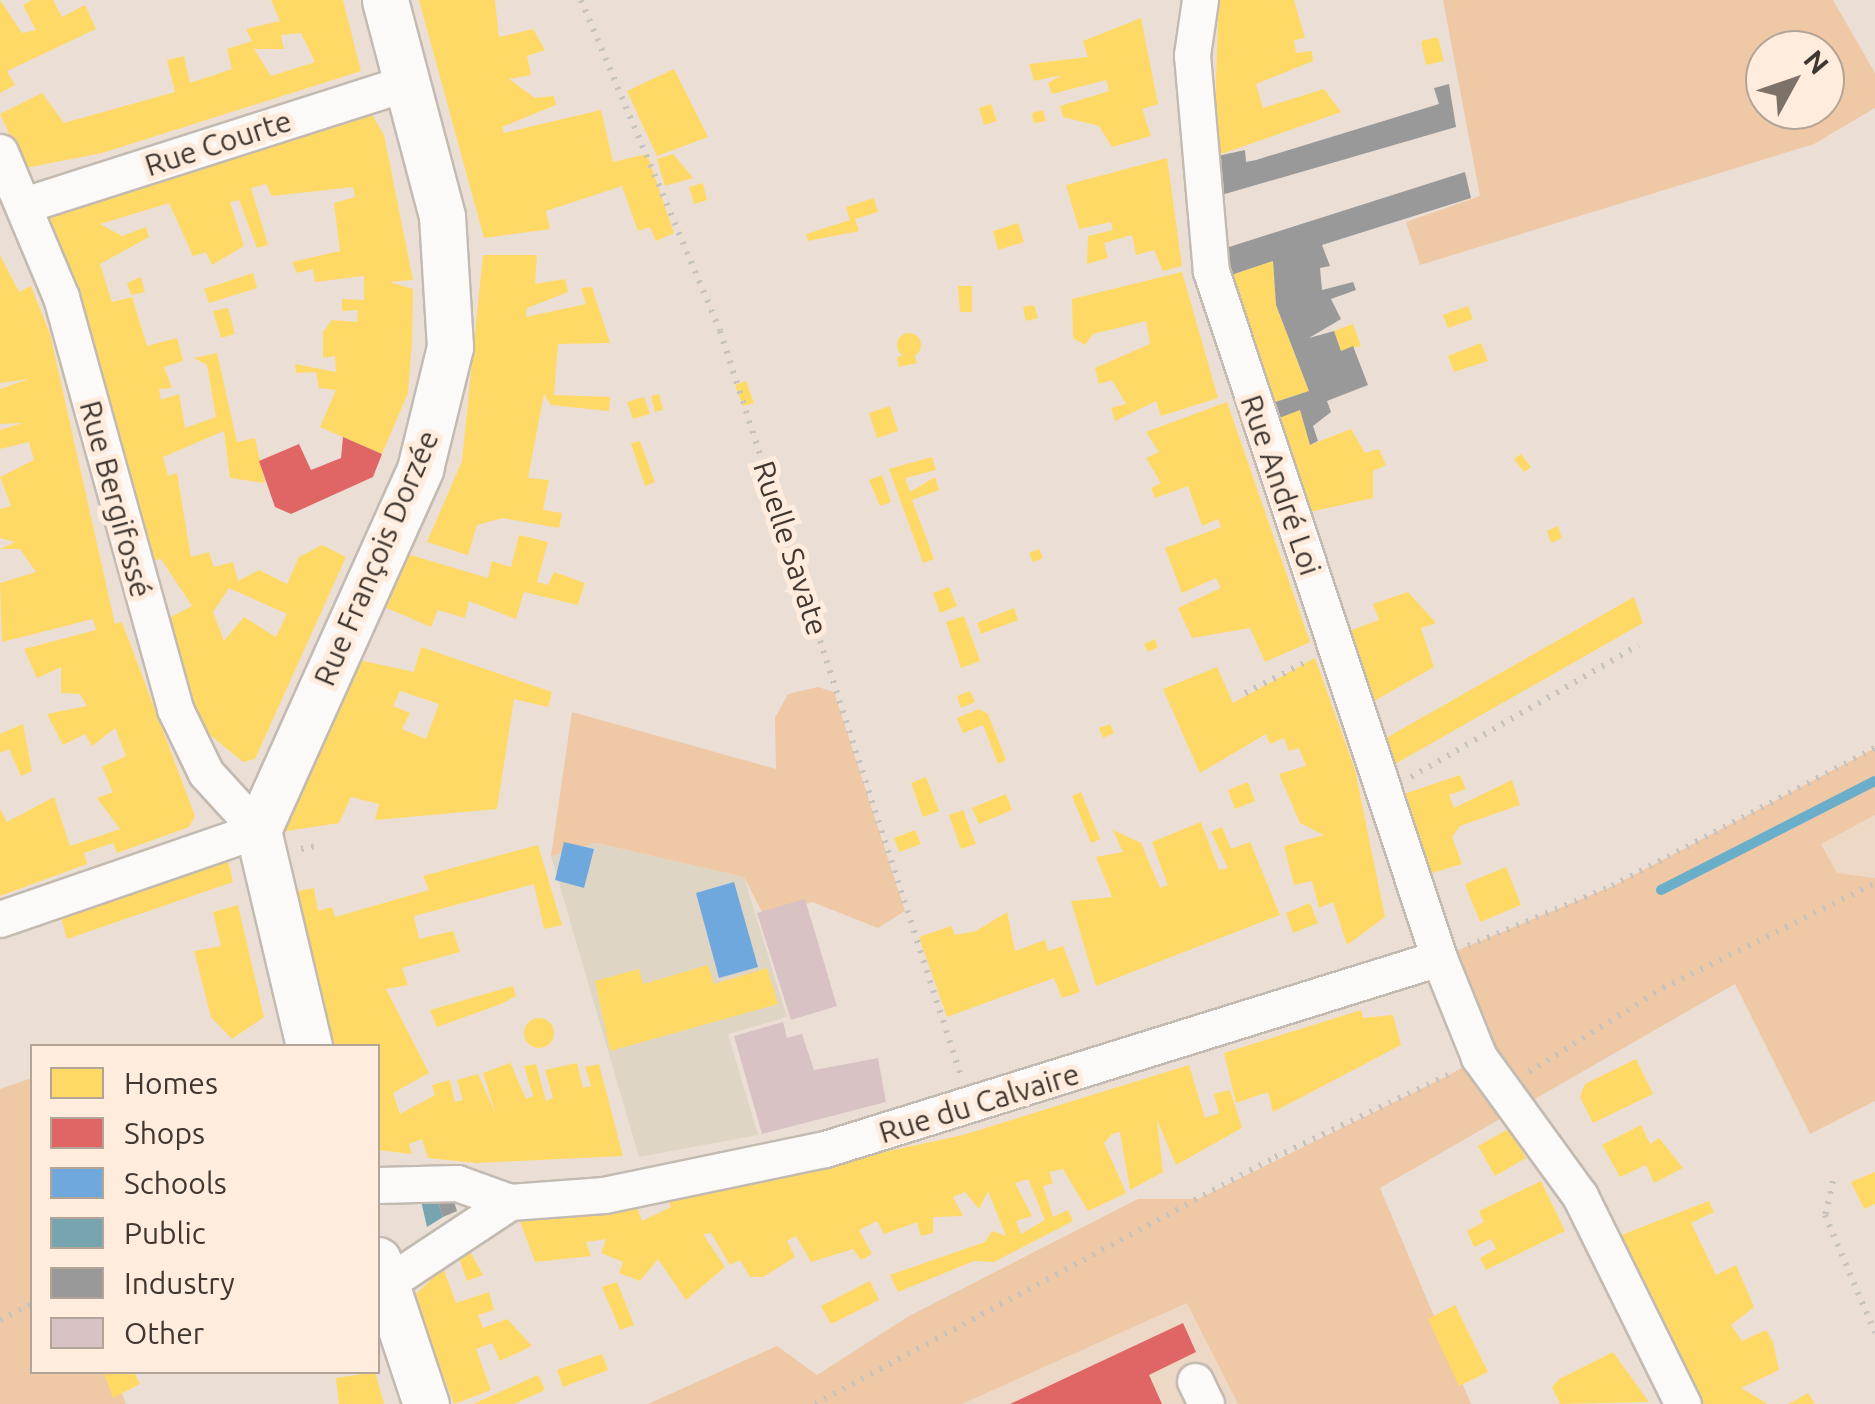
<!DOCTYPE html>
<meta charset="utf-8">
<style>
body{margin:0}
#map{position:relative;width:1875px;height:1404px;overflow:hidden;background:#ebdfd5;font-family:Ubuntu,sans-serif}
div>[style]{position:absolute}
.built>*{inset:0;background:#edd8c6}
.education>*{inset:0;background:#dfd5c5}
.green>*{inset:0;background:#efc8a5}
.homes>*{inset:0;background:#ffd966}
.round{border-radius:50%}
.shops>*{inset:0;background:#e06666}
.schools>*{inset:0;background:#6fa8dc}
.public>*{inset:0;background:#76a5af}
.industry>*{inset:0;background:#999}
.stream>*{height:10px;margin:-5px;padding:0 5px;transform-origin:5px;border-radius:5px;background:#6baeca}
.building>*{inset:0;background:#d8c2c3}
.path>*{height:6px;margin-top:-3px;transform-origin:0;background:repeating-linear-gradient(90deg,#c7c4c0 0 2.5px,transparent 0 10.5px)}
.roads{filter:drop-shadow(2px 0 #c3bab1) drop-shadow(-2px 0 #c3bab1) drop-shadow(0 2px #c3bab1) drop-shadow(0 -2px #c3bab1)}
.minor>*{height:35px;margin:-17.5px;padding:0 17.5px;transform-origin:17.5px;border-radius:17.5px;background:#fcfaf9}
.major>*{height:45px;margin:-22.5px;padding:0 22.5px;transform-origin:22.5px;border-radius:22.5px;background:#fcfaf9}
span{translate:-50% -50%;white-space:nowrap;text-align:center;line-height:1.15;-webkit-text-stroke:10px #ffecdd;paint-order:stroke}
.street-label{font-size:30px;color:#403730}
.legend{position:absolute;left:30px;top:1044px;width:350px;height:330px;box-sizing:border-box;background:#ffecdd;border:2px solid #b3a498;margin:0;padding:12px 18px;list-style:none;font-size:30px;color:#403730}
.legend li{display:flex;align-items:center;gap:20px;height:50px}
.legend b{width:50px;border:2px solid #b3a498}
.north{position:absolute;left:1745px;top:30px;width:100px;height:100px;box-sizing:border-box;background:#ffecdd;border:2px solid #b3a498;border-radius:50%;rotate:50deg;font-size:28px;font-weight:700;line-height:40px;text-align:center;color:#403730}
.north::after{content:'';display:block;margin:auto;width:35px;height:45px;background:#7c726a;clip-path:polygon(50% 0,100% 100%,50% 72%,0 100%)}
</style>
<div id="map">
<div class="built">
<i style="clip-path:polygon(1875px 815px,1875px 878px,1837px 873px,1821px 843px)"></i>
<i style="clip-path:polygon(1188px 1303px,1238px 1404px,962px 1404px)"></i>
</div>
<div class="education">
<i style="clip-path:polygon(595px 843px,744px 877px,787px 1017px,728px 1034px,758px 1135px,639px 1157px,551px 856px)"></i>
</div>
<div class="green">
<i style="clip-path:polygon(evenodd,1443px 0,1833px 0,1875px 73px,1875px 108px,1814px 144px,1420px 265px,1406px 222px,1480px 196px,1443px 0,1765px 50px,1825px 50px,1825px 110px,1765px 110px,1765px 50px)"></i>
<i style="clip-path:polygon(818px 687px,834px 692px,905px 911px,878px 928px,812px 902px,764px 916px,744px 877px,596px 843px,551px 856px,572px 712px,776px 769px,775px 718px,788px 694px)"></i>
<i style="clip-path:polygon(1875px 748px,1875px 815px,1821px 844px,1837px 873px,1875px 878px,1875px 1101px,1810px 1134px,1735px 984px,1380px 1188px,1471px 1404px,1238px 1404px,1187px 1303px,962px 1404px,648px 1404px,777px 1346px,817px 1375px,909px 1316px,1138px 1199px,1198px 1199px,1453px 1073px,1479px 1057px,1439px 958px,1613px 886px)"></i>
<i style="clip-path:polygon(32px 1078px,32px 1372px,114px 1372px,126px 1404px,0 1404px,0 1089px)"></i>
</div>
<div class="homes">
<i style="clip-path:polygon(0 0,22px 33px,36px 30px,23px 5px,32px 0,53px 0,62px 17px,85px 5px,96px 29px,7px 71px,15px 85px,0 93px)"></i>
<i style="clip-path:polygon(evenodd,271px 0,343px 0,361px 71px,102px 153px,25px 168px,0 114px,42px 93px,64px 123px,175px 92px,167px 60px,184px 56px,190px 83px,232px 69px,227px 49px,252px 41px,246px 29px,280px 21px,271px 0,301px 33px,315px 62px,271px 76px,254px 49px,284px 49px,281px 35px,301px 33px)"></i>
<i style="clip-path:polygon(419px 0,495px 0,499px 37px,533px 29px,545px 50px,527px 56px,531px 75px,509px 79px,535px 98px,554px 96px,556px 105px,502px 127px,504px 133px,601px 110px,613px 162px,647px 154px,674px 233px,656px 241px,650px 227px,638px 231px,622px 186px,546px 211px,550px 229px,484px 238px)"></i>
<i style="clip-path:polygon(1219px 0,1294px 0,1305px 38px,1294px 40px,1296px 53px,1312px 51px,1313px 61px,1256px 84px,1263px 108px,1324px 89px,1341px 112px,1213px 157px)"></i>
<i style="clip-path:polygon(1141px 18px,1158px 104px,1142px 109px,1151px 136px,1112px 147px,1099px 126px,1063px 117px,1060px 106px,1109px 91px,1106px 80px,1052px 94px,1048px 83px,1062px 75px,1034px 81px,1029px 64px,1088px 57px,1083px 41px)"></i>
<i style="clip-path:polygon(1438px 37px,1444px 61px,1426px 65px,1421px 41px)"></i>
<i style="clip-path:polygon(674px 69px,708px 137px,657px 156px,627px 91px)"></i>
<i style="clip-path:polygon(991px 104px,997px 121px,984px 125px,979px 108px)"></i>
<i style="clip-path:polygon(evenodd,367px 106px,384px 135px,413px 280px,389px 282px,413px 289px,412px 343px,408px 393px,382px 454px,320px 427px,336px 390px,319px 388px,316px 372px,296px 373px,295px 364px,336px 372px,335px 356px,323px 358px,323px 332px,332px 320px,357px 322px,358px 310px,342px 311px,342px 299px,364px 300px,364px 276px,315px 282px,313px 269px,297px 273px,292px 262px,340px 251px,334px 203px,355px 197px,353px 187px,272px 196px,266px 184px,251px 188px,268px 245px,257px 248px,239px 200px,230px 202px,244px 246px,212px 265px,206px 252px,193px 256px,169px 203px,100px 224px,122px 236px,146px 227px,149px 237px,100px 264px,112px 302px,132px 297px,147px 346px,177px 338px,183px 361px,164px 367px,172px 388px,159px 389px,161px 400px,179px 394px,185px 428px,216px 417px,207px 365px,194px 358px,217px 353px,237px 442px,255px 438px,265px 483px,230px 478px,224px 431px,163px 457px,168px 476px,177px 473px,191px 557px,209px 552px,214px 567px,233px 562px,238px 581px,259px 570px,287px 584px,299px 557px,322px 545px,346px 557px,255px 759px,243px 762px,198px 725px,161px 622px,192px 606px,161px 559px,144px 563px,45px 223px,48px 212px,367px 106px,229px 588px,287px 614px,276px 637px,244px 617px,224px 641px,213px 612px,229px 588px)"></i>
<i style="clip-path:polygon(1043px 110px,1046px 121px,1034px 123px,1032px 113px)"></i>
<i style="clip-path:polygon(673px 154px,693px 178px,665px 186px,657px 159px)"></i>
<i style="clip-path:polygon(1167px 158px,1182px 266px,1163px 271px,1154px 250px,1136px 255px,1132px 235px,1104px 243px,1108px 258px,1087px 264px,1088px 236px,1113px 230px,1111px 222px,1079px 229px,1066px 185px)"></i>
<i style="clip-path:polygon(703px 183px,707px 200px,694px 204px,689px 187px)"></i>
<i style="clip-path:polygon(874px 198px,878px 212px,855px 219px,859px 231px,808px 241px,806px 234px,850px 220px,846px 207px)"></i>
<i style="clip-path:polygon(1018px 223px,1024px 242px,998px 250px,993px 231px)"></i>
<i style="clip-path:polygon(0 255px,19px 292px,31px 286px,50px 334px,115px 624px,122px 622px,195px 816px,189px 827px,117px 853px,113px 843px,84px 853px,87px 864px,0 896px,0 809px,7px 822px,54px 797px,70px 846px,120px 829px,97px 798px,113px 792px,102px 767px,126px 756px,115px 728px,92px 746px,85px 734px,63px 745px,47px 714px,87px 706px,80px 694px,61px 693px,61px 667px,37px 678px,24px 649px,96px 630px,93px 619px,2px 642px,0 583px,36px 572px,20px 549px,0 549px,15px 542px,0 538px,0 509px,11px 506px,0 477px,34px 460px,29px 442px,0 449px,0 430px,23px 423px,0 424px,0 389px,29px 379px,0 383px)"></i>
<i style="clip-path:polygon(483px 255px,537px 255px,535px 284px,565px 279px,568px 292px,527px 308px,526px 317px,586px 304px,581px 288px,592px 287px,610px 343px,558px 344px,554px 395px,610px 397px,609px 411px,551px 405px,544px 394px,528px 478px,549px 480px,543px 510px,562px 513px,559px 528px,503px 518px,477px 525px,468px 555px,427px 542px,462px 461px)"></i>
<i style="clip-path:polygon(1273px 261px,1276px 305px,1309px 391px,1269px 404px,1231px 275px)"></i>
<i style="clip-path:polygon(1182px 272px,1218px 398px,1161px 416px,1156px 401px,1115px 421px,1111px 408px,1126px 404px,1112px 380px,1099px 384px,1095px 368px,1150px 344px,1146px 321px,1093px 334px,1085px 345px,1073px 338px,1072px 299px)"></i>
<i style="clip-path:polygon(253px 273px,257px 288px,209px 303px,204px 289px)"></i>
<i style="clip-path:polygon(141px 277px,145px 292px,131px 295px,127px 283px)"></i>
<i style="clip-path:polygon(958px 286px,972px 286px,972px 312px,960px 312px)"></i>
<i style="clip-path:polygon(1034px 305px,1038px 318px,1026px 321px,1023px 307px)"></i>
<i style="clip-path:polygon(1468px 306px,1473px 319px,1448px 328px,1443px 315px)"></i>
<i style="clip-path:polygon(228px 308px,235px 334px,221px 338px,213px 311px)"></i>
<i style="clip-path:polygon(1353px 324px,1361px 346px,1341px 351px,1334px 331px)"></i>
<i class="round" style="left:897px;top:333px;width:24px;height:24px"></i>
<i style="clip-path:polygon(1481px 343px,1488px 361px,1454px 372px,1448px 356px)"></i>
<i style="clip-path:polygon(914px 353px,917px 363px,899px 367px,897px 357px)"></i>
<i style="clip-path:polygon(746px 381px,754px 403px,743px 406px,735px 385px)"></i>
<i style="clip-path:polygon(659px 394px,663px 410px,655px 412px,651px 396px)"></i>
<i style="clip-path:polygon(644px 397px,650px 414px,633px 419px,627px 402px)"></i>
<i style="clip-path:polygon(1227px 402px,1310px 642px,1265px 662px,1250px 628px,1192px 638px,1178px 608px,1221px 588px,1216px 578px,1182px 593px,1165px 548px,1221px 527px,1218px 519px,1202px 526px,1188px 486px,1155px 498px,1151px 488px,1161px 483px,1146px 458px,1159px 452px,1146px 432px)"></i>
<i style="clip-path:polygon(890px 406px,898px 431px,877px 438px,869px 413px)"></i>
<i style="clip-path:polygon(1300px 410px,1310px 445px,1351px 429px,1365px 453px,1379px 449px,1386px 465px,1373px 471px,1373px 498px,1305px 513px,1274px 420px)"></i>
<i style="clip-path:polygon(640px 441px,655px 482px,645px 486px,631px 443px)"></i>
<i style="clip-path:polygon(1521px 454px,1531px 467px,1524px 472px,1514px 459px)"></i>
<i style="clip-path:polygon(932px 457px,936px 470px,905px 478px,910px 492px,935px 477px,939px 490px,912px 500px,934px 559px,923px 563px,889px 469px)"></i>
<i style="clip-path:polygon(882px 475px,891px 502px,880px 506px,869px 480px)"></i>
<i style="clip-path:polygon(1558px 526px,1562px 538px,1551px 543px,1547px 531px)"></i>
<i style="clip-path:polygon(519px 535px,548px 542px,537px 582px,548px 585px,554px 572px,585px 583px,578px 605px,524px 592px,516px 619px,469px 601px,465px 618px,438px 610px,431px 627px,382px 606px,404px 553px,488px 578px,492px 561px,511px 567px)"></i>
<i style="clip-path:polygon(1039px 549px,1043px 558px,1033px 562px,1029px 553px)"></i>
<i style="clip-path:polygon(949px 587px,957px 606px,940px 613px,933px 593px)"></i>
<i style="clip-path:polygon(1408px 592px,1436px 623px,1421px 628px,1434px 667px,1374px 701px,1349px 631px,1379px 620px,1373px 604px)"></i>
<i style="clip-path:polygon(1634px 597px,1643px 623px,1395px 764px,1386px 738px)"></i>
<i style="clip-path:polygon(1014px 608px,1018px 620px,981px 634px,977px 623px)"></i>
<i style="clip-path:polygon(964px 616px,980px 661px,961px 668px,946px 622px)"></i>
<i style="clip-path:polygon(1155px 639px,1158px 647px,1148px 652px,1144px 644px)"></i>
<i style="clip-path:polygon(evenodd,421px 647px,552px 692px,548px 707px,514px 699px,497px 809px,375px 820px,379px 804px,351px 797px,339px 823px,280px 832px,359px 660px,414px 672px,421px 647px,400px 691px,439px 704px,426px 739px,402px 729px,410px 713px,393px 706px,400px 691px)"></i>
<i style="clip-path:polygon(1315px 658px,1355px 770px,1385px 917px,1347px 945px,1333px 902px,1319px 908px,1312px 881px,1294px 885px,1284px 846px,1324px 835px,1300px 823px,1279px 774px,1306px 766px,1299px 748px,1289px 751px,1284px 738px,1270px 744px,1266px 734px,1200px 773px,1163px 689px,1217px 667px,1233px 703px)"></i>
<i style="clip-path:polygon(970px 691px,975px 702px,961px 708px,957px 696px)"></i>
<i style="clip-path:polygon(979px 709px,988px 714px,1006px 760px,998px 764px,983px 725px,963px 733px,957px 718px)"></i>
<i style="clip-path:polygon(23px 724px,32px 771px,21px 776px,9px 749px,0 753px,0 734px)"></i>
<i style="clip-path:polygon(1110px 724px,1114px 733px,1103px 738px,1099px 728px)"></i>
<i style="clip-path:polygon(1460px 775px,1466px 789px,1449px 795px,1454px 808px,1512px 780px,1520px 805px,1460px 826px,1452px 837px,1462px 864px,1432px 873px,1404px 794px)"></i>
<i style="clip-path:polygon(926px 777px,939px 811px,923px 817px,911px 783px)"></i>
<i style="clip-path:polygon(1248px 782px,1255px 801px,1235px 809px,1228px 790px)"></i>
<i style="clip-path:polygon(1081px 792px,1100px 839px,1091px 843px,1072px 796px)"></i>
<i style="clip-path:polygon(1006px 794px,1012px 810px,979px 824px,972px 808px)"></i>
<i style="clip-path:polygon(963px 810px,976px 844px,961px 849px,949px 815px)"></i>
<i style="clip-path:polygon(1201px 822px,1219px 870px,1228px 868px,1211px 832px,1222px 827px,1231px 849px,1250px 842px,1280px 915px,1096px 986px,1071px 901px,1112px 897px,1096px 857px,1123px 852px,1113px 830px,1141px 843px,1160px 888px,1168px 885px,1152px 842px)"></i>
<i style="clip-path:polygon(915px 830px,921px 844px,899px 852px,894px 838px)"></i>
<i style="clip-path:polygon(538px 845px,562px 925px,544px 929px,534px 884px,414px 916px,419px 939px,453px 931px,460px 952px,402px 968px,408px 985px,386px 989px,429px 1073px,393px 1093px,400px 1114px,435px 1095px,432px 1085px,450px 1080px,455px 1102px,463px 1100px,457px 1080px,478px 1074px,496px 1115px,483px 1073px,510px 1063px,506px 1053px,526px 1099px,533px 1096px,524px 1066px,536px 1064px,546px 1101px,553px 1098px,545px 1070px,577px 1063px,583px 1088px,591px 1086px,585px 1067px,599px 1064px,623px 1156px,476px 1163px,428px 1158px,422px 1139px,409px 1144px,412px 1154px,378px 1150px,378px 1046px,330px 1046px,287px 893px,314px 888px,318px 911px,332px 907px,335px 917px,429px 890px,423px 876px)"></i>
<i style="clip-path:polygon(226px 852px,233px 882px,67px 939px,58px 906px)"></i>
<i style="clip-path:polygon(1506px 867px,1521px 905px,1480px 922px,1465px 884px)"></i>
<i style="clip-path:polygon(1310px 903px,1318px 923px,1293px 933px,1286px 913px)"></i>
<i style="clip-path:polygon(238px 905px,264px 1017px,232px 1039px,211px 1017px,194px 951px,221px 946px,213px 912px)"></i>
<i style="clip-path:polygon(1007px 912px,1015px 951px,1045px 940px,1048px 951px,1063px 946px,1080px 992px,1062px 998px,1054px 978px,947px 1017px,919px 937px,951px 926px,955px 935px,976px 931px)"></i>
<i style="clip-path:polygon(708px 965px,714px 984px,767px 968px,778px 1004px,610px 1051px,595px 981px,639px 969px,643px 984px)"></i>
<i style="clip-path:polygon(513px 986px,516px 996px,501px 1004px,437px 1027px,430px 1010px)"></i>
<i style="clip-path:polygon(1361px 1010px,1363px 1018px,1393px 1015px,1401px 1045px,1273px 1112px,1268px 1092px,1236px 1103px,1224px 1053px)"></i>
<i class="round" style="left:524px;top:1018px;width:30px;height:30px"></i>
<i style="clip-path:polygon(1636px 1059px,1653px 1094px,1593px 1123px,1580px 1097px,1585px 1084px)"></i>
<i style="clip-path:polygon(evenodd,1189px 1065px,1205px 1118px,1219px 1113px,1214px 1094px,1230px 1090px,1242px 1128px,1176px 1165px,1157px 1120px,1163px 1172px,1130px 1190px,1120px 1132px,1112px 1134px,1104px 1143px,1126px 1193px,1088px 1211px,1063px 1169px,1049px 1172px,1053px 1183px,1043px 1186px,1053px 1217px,1068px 1210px,1073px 1221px,994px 1262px,974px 1261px,898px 1292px,890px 1275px,985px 1242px,992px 1231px,1006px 1236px,988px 1191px,979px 1209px,965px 1192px,953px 1197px,963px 1216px,933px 1217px,933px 1233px,921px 1236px,917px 1222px,884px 1234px,877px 1221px,859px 1230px,872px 1254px,861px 1260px,853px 1249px,811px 1262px,796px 1236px,787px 1241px,795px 1257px,763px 1277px,750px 1277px,740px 1260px,730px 1265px,711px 1233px,703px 1234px,725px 1267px,686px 1300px,658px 1259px,640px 1281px,619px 1273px,623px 1262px,601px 1253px,606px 1239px,586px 1242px,591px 1256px,535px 1262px,520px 1221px,636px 1205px,642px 1221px,671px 1207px,668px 1199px,963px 1135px,1189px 1065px,1028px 1179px,1045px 1220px,1021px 1234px,1016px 1221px,1032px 1216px,1015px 1183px,1028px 1179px)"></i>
<i style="clip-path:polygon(1641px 1125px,1650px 1144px,1659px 1138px,1683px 1168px,1654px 1183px,1646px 1165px,1620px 1177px,1602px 1145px)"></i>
<i style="clip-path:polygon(1509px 1129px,1526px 1158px,1495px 1176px,1478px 1146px)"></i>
<i style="clip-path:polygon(1875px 1172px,1875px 1204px,1864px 1209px,1851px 1182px)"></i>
<i style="clip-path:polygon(1541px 1181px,1565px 1231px,1486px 1270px,1480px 1258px,1496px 1249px,1491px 1239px,1474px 1247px,1467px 1231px,1484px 1222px,1479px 1211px)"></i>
<i style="clip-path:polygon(1709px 1201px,1714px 1212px,1691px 1223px,1716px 1275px,1736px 1265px,1754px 1307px,1731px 1325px,1742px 1341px,1766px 1330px,1773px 1342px,1779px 1370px,1741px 1388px,1768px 1404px,1698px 1404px,1616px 1237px)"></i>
<i style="clip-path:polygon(468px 1248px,483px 1275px,467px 1281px,458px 1255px)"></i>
<i style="clip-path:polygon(443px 1268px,456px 1303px,489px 1292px,494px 1310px,478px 1315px,483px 1328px,507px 1319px,532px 1346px,500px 1361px,492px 1343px,476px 1349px,491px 1390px,454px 1404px,413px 1297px)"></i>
<i style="clip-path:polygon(870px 1281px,879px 1300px,831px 1324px,821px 1306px)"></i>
<i style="clip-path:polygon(617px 1282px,634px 1325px,620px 1330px,602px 1287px)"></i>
<i style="clip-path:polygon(1455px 1305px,1488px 1372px,1459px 1386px,1428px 1319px)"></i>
<i style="clip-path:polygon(1613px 1352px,1649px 1402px,1560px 1404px,1552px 1387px,1559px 1379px)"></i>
<i style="clip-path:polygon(602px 1354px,608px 1370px,563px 1387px,557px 1370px)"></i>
<i style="clip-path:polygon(134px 1372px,140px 1384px,113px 1398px,104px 1373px)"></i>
<i style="clip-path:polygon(375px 1372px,384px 1404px,339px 1404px,336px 1378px)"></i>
<i style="clip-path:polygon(538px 1375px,545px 1390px,514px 1404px,473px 1404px)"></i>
<i style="clip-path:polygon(1808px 1393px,1815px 1404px,1788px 1404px,1796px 1400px)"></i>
</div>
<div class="shops">
<i style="clip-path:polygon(343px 437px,382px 454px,373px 477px,291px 514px,275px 507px,259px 461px,299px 444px,311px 470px,341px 458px)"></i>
<i style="clip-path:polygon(1183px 1323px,1196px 1352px,1149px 1375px,1162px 1404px,1010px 1404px)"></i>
</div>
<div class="schools">
<i style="clip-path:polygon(564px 842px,594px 849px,584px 888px,555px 880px)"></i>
<i style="clip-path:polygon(734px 882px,758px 967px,719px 978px,696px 893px)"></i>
</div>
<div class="public">
<i style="clip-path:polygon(419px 1192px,437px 1198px,443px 1217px,427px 1227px)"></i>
</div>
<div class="industry">
<i style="clip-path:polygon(1449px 84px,1456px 127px,1218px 196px,1213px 157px,1245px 150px,1246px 162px,1256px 160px,1439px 104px,1434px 88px)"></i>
<i style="clip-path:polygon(1465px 172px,1471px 198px,1322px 245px,1330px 266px,1320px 268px,1322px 290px,1353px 282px,1356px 290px,1331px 299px,1341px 319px,1309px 338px,1334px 331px,1341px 351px,1353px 346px,1368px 385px,1327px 401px,1331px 412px,1313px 426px,1318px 441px,1310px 445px,1300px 410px,1274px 420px,1269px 404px,1309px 391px,1276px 305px,1273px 261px,1231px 275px,1226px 248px)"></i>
<i style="clip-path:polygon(452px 1195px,457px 1211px,443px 1217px,437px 1198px)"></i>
</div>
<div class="stream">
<i style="left:1661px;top:890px;width:240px;rotate:-27deg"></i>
</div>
<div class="building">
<i style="clip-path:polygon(805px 899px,837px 1006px,791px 1020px,757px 913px)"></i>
<i style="clip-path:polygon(783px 1022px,787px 1038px,802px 1034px,814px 1070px,878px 1058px,886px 1102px,762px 1134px,734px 1036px)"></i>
</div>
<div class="path">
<i style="left:581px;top:0;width:359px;rotate:67.2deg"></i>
<i style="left:720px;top:331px;width:780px;rotate:72.08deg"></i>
<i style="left:1245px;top:693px;width:73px;rotate:-26.9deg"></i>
<i style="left:1411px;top:777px;width:263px;rotate:-30.1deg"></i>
<i style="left:301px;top:849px;width:19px;rotate:-12deg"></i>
<i style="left:1468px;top:946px;width:156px;rotate:-22.6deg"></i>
<i style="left:1612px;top:886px;width:297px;rotate:-27.7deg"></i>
<i style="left:1529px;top:1072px;width:158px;rotate:-32.1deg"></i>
<i style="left:1663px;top:988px;width:237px;rotate:-26.3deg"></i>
<i style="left:1833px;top:1181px;width:35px;rotate:103deg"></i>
<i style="left:1825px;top:1215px;width:128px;rotate:67deg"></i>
<i style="left:0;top:1320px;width:36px;rotate:-27deg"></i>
<i style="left:815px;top:1404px;width:522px;rotate:-28.23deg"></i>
<i style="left:1275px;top:1157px;width:197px;rotate:-25.3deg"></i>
</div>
<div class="roads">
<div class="minor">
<i style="left:1200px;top:0;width:56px;rotate:98.3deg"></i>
<i style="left:1192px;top:55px;width:217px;rotate:85deg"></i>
<i style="left:1211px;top:271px;width:724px;rotate:71.64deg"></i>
<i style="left:1439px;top:958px;width:107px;rotate:68deg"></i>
<i style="left:1479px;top:1057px;width:172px;rotate:54deg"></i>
<i style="left:1580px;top:1196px;width:232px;rotate:63.7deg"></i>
<i style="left:0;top:152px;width:157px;rotate:67.2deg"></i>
<i style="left:61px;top:297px;width:427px;rotate:74.5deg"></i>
<i style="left:175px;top:709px;width:71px;rotate:64.2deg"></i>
<i style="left:206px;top:773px;width:77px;rotate:47.6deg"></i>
<i style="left:258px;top:830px;width:273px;rotate:161deg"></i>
<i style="left:27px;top:204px;width:401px;rotate:-17.7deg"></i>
<i style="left:378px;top:1185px;width:79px;rotate:-1.5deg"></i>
<i style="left:457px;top:1183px;width:56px;rotate:19.7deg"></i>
<i style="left:510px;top:1202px;width:94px;rotate:-4.3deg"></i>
<i style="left:604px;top:1195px;width:226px;rotate:-11.8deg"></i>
<i style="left:825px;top:1149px;width:643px;rotate:-17.28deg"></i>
<i style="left:386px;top:1284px;width:149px;rotate:-33.5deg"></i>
<i style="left:1195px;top:1381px;width:25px;rotate:64deg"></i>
</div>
<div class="major">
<i style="left:309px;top:1046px;width:222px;rotate:-103.3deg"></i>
<i style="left:258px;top:830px;width:396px;rotate:-65.8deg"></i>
<i style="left:420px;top:469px;width:126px;rotate:-76.2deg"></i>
<i style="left:450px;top:347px;width:131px;rotate:-93.5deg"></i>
<i style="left:442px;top:216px;width:223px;rotate:-104.8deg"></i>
<i style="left:378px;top:1260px;width:152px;rotate:71.6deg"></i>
</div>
</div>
<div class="street-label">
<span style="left:218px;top:143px;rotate:-18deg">Rue Courte</span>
<span style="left:1281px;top:485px;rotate:71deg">Rue André Loi</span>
<span style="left:116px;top:499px;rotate:75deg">Rue Bergifossé</span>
<span style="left:791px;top:548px;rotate:72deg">Ruelle Savate</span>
<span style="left:376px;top:558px;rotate:-67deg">Rue François Dorzée</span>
<span style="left:979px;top:1103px;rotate:-17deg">Rue du Calvaire</span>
</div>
<ul class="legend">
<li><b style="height:28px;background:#ffd966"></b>Homes</li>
<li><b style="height:28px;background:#e06666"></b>Shops</li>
<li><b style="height:28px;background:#6fa8dc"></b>Schools</li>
<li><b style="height:28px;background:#76a5af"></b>Public</li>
<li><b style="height:28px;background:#999"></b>Industry</li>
<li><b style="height:28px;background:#d8c2c3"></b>Other</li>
</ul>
<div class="north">N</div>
</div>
